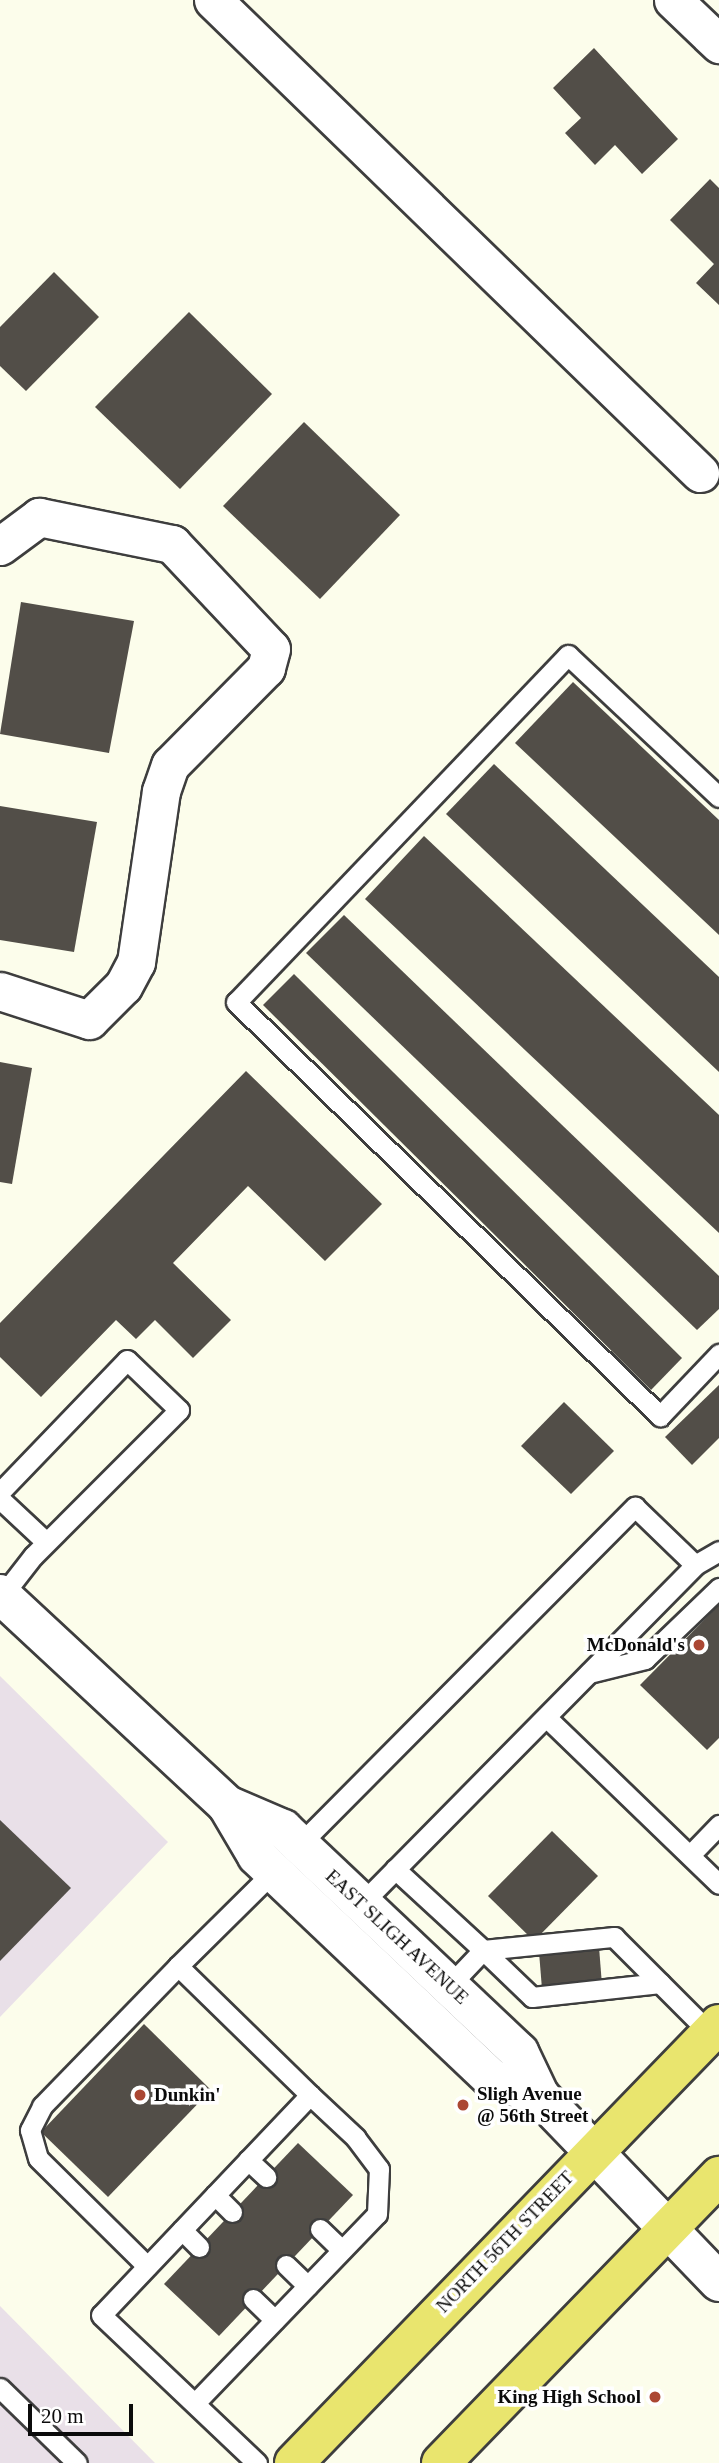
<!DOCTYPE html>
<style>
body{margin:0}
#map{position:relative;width:719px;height:2463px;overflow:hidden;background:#fcfdeb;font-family:Georgia,serif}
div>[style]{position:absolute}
.industrial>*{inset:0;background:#e9e0e8}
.building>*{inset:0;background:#524e48}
.roads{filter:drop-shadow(2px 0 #3e3e3e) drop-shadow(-2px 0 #3e3e3e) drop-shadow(0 2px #3e3e3e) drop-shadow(0 -2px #3e3e3e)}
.service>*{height:19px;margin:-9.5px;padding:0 9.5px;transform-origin:9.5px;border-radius:9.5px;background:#fff}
.minor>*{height:37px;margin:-18.5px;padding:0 18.5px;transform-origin:18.5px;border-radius:18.5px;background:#fff}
.tertiary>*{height:38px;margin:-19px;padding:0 19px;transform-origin:19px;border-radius:19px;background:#fff}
.primary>*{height:38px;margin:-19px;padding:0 19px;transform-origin:19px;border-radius:19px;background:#e9e56e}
.dots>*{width:19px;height:19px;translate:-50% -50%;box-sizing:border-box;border:4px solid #fff;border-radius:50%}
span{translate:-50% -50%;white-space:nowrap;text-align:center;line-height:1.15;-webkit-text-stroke:7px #fff;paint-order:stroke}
.poi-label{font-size:19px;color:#0b0b0b;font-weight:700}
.right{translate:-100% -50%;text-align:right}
.left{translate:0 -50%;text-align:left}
.street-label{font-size:19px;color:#0b0b0b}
.scale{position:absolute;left:28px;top:2404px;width:105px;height:32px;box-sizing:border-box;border:4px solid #0b0b0b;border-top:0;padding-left:9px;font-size:21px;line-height:24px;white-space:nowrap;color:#0b0b0b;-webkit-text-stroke:5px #fff;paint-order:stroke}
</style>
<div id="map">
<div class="industrial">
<i style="clip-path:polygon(0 1676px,168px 1842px,0 2017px)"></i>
<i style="clip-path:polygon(0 2306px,155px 2463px,0 2463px)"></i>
</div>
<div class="building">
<i style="clip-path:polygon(594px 48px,678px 139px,642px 174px,615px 145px,595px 165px,565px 133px,581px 118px,553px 88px)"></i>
<i style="clip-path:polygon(710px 179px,719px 188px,719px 305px,696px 283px,714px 264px,670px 220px)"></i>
<i style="clip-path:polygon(54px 272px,99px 317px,26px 391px,0 366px,0 327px)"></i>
<i style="clip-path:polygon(189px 312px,272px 394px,180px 489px,95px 407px)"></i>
<i style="clip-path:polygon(304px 422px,400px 515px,320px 599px,223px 506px)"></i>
<i style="clip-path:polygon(21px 602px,134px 621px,109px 753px,0 734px)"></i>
<i style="clip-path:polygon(573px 682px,719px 820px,719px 935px,515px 743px)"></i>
<i style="clip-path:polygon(494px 764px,719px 977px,719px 1072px,446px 814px)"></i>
<i style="clip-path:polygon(0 806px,97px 822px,74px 952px,0 940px)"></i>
<i style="clip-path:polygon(424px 836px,719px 1115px,719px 1233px,365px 899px)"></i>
<i style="clip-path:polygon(344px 915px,719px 1276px,719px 1309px,697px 1330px,306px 953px)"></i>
<i style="clip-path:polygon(294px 974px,682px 1358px,651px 1390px,263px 1005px)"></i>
<i style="clip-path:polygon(0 1062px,32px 1068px,12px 1184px,0 1182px)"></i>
<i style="clip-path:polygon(246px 1071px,382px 1204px,325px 1261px,248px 1186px,173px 1263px,231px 1320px,193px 1358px,155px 1320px,136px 1339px,116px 1320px,41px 1397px,0 1357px,0 1323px)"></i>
<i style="clip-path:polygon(719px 1385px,719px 1438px,692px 1465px,665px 1437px)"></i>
<i style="clip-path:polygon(564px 1402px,614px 1451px,571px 1494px,521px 1446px)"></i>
<i style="clip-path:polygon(719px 1605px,719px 1738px,707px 1750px,640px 1685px)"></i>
<i style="clip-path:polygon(0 1820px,71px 1888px,0 1961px)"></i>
<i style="clip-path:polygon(552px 1831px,598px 1876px,534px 1941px,488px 1896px)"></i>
<i style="clip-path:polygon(599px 1947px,602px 1985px,542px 1989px,539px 1952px)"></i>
<i style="clip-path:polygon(144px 2024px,211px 2090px,108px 2197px,41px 2132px)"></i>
<i style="clip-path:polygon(298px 2143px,353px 2195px,219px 2336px,164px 2284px)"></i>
</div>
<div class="roads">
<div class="service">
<i style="left:719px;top:797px;width:207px;rotate:-136.8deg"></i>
<i style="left:568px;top:655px;width:480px;rotate:133.7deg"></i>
<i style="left:236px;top:1002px;width:593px;rotate:44.32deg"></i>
<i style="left:660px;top:1416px;width:86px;rotate:-46.4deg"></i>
<i style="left:0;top:1492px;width:183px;rotate:-46.1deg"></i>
<i style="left:127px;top:1360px;width:72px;rotate:43.9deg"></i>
<i style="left:179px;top:1410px;width:206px;rotate:135deg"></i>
<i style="left:33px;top:1556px;width:51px;rotate:127.8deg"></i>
<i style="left:0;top:1499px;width:63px;rotate:43.1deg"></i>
<i style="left:589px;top:1673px;width:58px;rotate:-14deg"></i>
<i style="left:645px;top:1659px;width:103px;rotate:-43.8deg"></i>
<i style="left:546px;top:1717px;width:240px;rotate:44deg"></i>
<i style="left:299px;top:1845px;width:477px;rotate:-45.2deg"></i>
<i style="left:635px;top:1507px;width:83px;rotate:44deg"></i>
<i style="left:690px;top:1855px;width:42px;rotate:-46deg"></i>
<i style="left:395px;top:1869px;width:120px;rotate:42.6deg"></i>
<i style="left:483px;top:1950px;width:132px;rotate:-5.7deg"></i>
<i style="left:614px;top:1937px;width:136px;rotate:45deg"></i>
<i style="left:273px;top:1872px;width:134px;rotate:135.3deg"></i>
<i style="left:178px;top:1966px;width:185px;rotate:44.3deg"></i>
<i style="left:362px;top:1903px;width:474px;rotate:-45.4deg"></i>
<i style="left:695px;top:1565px;width:28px;rotate:-30deg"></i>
<i style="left:449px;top:1986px;width:50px;rotate:-46.6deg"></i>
<i style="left:483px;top:1950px;width:68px;rotate:43.8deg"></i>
<i style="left:532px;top:1997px;width:129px;rotate:-6.2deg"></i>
<i style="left:248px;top:2160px;width:25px;rotate:43deg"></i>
<i style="left:215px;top:2195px;width:24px;rotate:45deg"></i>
<i style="left:320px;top:2229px;width:30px;rotate:44deg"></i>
<i style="left:182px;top:2230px;width:24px;rotate:45deg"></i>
<i style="left:286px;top:2265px;width:30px;rotate:44deg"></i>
<i style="left:147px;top:2266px;width:153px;rotate:-135.3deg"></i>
<i style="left:38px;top:2158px;width:29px;rotate:-106deg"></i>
<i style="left:30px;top:2130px;width:27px;rotate:-63deg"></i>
<i style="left:42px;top:2106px;width:195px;rotate:-45.8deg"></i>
<i style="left:253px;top:2299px;width:30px;rotate:44deg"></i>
<i style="left:0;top:2388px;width:107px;rotate:44.2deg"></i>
<i style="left:195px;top:2403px;width:262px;rotate:-46.1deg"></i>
<i style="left:377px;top:2214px;width:45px;rotate:-87.5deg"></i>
<i style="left:379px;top:2169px;width:39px;rotate:-127deg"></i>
<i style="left:356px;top:2138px;width:63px;rotate:-136.9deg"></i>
<i style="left:310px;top:2095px;width:303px;rotate:133.5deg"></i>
<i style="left:101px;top:2315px;width:215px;rotate:43.5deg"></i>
</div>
<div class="minor">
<i style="left:213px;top:0;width:679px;rotate:44.16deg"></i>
<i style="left:673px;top:0;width:64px;rotate:43.7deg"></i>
<i style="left:0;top:546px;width:49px;rotate:-36.6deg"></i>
<i style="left:39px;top:517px;width:136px;rotate:11.5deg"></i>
<i style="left:172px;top:544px;width:144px;rotate:46.7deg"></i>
<i style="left:271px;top:649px;width:20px;rotate:105deg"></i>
<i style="left:266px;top:668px;width:136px;rotate:134.7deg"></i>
<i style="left:170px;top:765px;width:28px;rotate:109deg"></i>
<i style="left:161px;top:791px;width:173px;rotate:98.3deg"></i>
<i style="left:136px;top:962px;width:27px;rotate:118deg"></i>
<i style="left:123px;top:986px;width:48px;rotate:135deg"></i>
<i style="left:89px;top:1020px;width:94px;rotate:-162deg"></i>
</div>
<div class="tertiary">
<i style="left:0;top:1594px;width:310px;rotate:42.9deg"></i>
<i style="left:227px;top:1805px;width:59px;rotate:59.5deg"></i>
<i style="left:257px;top:1856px;width:324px;rotate:43.5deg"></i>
<i style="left:492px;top:2079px;width:51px;rotate:19.5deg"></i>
<i style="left:227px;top:1805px;width:61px;rotate:23.2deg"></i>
<i style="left:283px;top:1829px;width:325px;rotate:43.4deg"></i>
<i style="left:519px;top:2052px;width:49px;rotate:64.5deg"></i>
<i style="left:540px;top:2096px;width:258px;rotate:46.1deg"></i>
</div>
<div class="primary">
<i style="left:294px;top:2463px;width:611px;rotate:-45.93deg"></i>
<i style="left:441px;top:2463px;width:400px;rotate:-45.9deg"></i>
</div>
</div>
<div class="dots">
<i style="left:699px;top:1645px;background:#ab4733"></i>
<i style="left:140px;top:2095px;background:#ab4733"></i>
<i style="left:463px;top:2105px;background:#ab4733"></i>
<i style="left:655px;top:2397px;background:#ab4733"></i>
</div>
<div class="poi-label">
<span class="right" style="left:685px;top:1645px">McDonald's</span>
<span class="left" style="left:477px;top:2105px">Sligh Avenue<br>@ 56th Street</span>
<span class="left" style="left:154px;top:2095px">Dunkin'</span>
<span class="right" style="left:641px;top:2397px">King High School</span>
</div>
<div class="street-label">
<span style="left:397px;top:1937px;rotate:43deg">EAST SLIGH AVENUE</span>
<span style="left:505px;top:2242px;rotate:-46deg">NORTH 56TH STREET</span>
</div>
<div class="scale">20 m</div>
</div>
